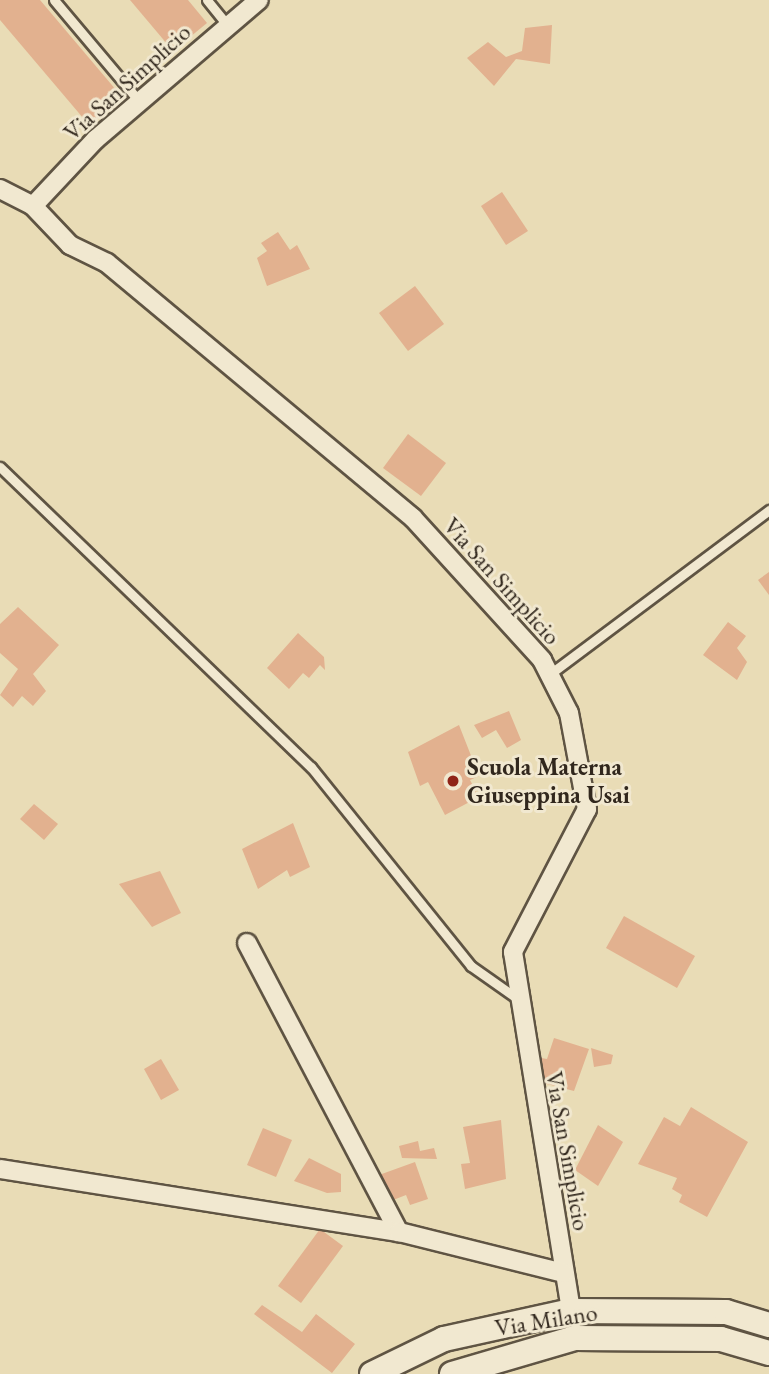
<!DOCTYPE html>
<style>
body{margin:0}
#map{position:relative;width:769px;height:1374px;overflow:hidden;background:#e9dcb6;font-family:"EB Garamond",serif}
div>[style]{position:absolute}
.building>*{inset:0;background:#e2b18f}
.roads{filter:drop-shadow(2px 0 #5f5443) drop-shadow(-2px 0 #5f5443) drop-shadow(0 2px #5f5443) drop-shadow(0 -2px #5f5443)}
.lane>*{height:9px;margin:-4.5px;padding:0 4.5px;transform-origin:4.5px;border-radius:4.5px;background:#f1e8d0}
.street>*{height:18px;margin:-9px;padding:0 9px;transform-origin:9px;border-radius:9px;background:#f1e8d0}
.secondary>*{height:24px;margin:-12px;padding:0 12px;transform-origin:12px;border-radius:12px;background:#f1e8d0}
.dots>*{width:19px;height:19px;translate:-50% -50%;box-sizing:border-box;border:4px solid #f1e8d0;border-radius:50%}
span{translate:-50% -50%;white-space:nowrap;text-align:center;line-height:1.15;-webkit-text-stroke:6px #f1e8d0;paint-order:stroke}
.street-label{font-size:24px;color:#31271d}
.poi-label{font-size:24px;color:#31271d;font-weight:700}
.left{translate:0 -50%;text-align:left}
</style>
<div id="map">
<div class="building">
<i style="clip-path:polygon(0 0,40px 0,122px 97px,89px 125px,0 20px)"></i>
<i style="clip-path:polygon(130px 0,188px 0,207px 23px,173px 51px)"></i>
<i style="clip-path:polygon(552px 25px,550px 64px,516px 59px,494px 86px,467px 58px,488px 42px,506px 57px,522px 51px,525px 28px)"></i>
<i style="clip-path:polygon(502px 192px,528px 231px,506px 245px,481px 206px)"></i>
<i style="clip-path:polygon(278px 232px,290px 250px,297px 245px,310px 269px,267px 286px,257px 258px,267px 251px,261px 243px)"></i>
<i style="clip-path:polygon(415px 286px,444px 324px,408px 351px,379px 313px)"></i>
<i style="clip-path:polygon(408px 434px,446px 463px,421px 496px,383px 468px)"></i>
<i style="clip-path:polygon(769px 572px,769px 595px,758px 580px)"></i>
<i style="clip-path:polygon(18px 607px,59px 645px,33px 674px,46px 691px,33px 706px,22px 696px,13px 707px,0 695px,18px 669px,0 653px,0 624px)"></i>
<i style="clip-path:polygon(728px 622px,746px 636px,737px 648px,747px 662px,737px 680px,703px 655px)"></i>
<i style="clip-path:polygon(298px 633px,324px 657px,325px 670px,320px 665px,309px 678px,303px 673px,289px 689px,267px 668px)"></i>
<i style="clip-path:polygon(509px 711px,521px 740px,507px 748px,496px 730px,482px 738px,474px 725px)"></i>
<i style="clip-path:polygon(459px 725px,479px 776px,470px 780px,479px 797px,445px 815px,428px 782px,420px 786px,408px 752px)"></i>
<i style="clip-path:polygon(34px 804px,58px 824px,44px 840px,20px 819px)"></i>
<i style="clip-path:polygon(293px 823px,310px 867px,290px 877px,287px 870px,258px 889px,242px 849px)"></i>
<i style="clip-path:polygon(160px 871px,181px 913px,152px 927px,119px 884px)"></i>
<i style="clip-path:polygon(624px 916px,695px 956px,677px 988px,606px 948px)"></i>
<i style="clip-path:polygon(554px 1038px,589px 1049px,574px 1091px,539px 1082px,535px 1057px,547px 1059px)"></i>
<i style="clip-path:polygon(591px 1048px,613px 1055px,611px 1064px,594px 1067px)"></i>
<i style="clip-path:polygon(161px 1059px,179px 1090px,161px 1100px,144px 1069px)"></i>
<i style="clip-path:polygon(691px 1107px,748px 1142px,707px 1217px,679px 1202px,682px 1195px,672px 1189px,677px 1178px,638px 1164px,664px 1117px,680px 1126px)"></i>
<i style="clip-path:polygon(501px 1120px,506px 1179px,465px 1189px,461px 1164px,470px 1163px,463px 1127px)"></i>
<i style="clip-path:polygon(598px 1125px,623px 1142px,598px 1186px,575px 1170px)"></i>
<i style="clip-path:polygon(263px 1128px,292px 1140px,276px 1177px,247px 1165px)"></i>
<i style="clip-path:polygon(418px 1141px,420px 1151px,434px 1148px,437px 1159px,402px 1158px,399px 1146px)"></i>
<i style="clip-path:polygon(309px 1158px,341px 1174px,341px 1192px,327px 1193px,294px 1181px)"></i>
<i style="clip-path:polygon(415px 1162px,428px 1199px,410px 1205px,406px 1195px,388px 1202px,379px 1175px)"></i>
<i style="clip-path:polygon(320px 1229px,343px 1246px,301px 1303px,278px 1286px)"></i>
<i style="clip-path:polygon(262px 1305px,302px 1332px,316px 1314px,355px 1344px,332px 1373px,254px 1314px)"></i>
</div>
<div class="roads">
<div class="lane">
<i style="left:54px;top:0;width:133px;rotate:49.9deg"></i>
<i style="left:207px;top:0;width:33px;rotate:51deg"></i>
<i style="left:0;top:467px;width:432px;rotate:44deg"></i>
<i style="left:311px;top:767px;width:255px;rotate:51.2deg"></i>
<i style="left:471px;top:966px;width:57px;rotate:35.1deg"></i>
<i style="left:550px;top:674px;width:274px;rotate:-36.8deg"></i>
</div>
<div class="street">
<i style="left:0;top:189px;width:37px;rotate:27deg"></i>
<i style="left:33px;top:206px;width:54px;rotate:46.5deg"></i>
<i style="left:70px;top:245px;width:41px;rotate:25.9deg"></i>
<i style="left:107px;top:263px;width:398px;rotate:39.8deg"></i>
<i style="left:413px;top:518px;width:192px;rotate:47.7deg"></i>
<i style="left:542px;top:660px;width:59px;rotate:63deg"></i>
<i style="left:569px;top:713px;width:98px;rotate:79.4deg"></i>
<i style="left:587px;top:809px;width:161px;rotate:117.4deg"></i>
<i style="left:513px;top:952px;width:364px;rotate:80.8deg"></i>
<i style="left:33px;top:206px;width:92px;rotate:-46.8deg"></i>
<i style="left:96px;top:139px;width:214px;rotate:-40.5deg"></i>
<i style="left:247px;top:943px;width:327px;rotate:62.3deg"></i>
<i style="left:0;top:1169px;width:404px;rotate:9deg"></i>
<i style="left:399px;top:1232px;width:170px;rotate:14deg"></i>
</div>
<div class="secondary">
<i style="left:372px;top:1374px;width:80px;rotate:-25.9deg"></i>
<i style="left:444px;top:1339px;width:130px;rotate:-12.4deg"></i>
<i style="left:571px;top:1311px;width:155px;rotate:0.4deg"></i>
<i style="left:726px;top:1312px;width:45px;rotate:16.8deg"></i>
<i style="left:452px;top:1374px;width:128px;rotate:-16.3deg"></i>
<i style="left:575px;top:1338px;width:146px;rotate:0.4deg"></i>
<i style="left:721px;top:1339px;width:50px;rotate:16.3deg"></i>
</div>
</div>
<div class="dots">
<i style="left:453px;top:781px;background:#8f2418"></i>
</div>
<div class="street-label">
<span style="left:127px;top:82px;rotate:-42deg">Via San Simplicio</span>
<span style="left:502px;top:581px;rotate:48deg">Via San Simplicio</span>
<span style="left:568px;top:1151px;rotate:80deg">Via San Simplicio</span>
<span style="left:546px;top:1320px;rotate:-9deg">Via Milano</span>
</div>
<div class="poi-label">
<span class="left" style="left:467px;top:781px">Scuola Materna<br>Giuseppina Usai</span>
</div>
</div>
